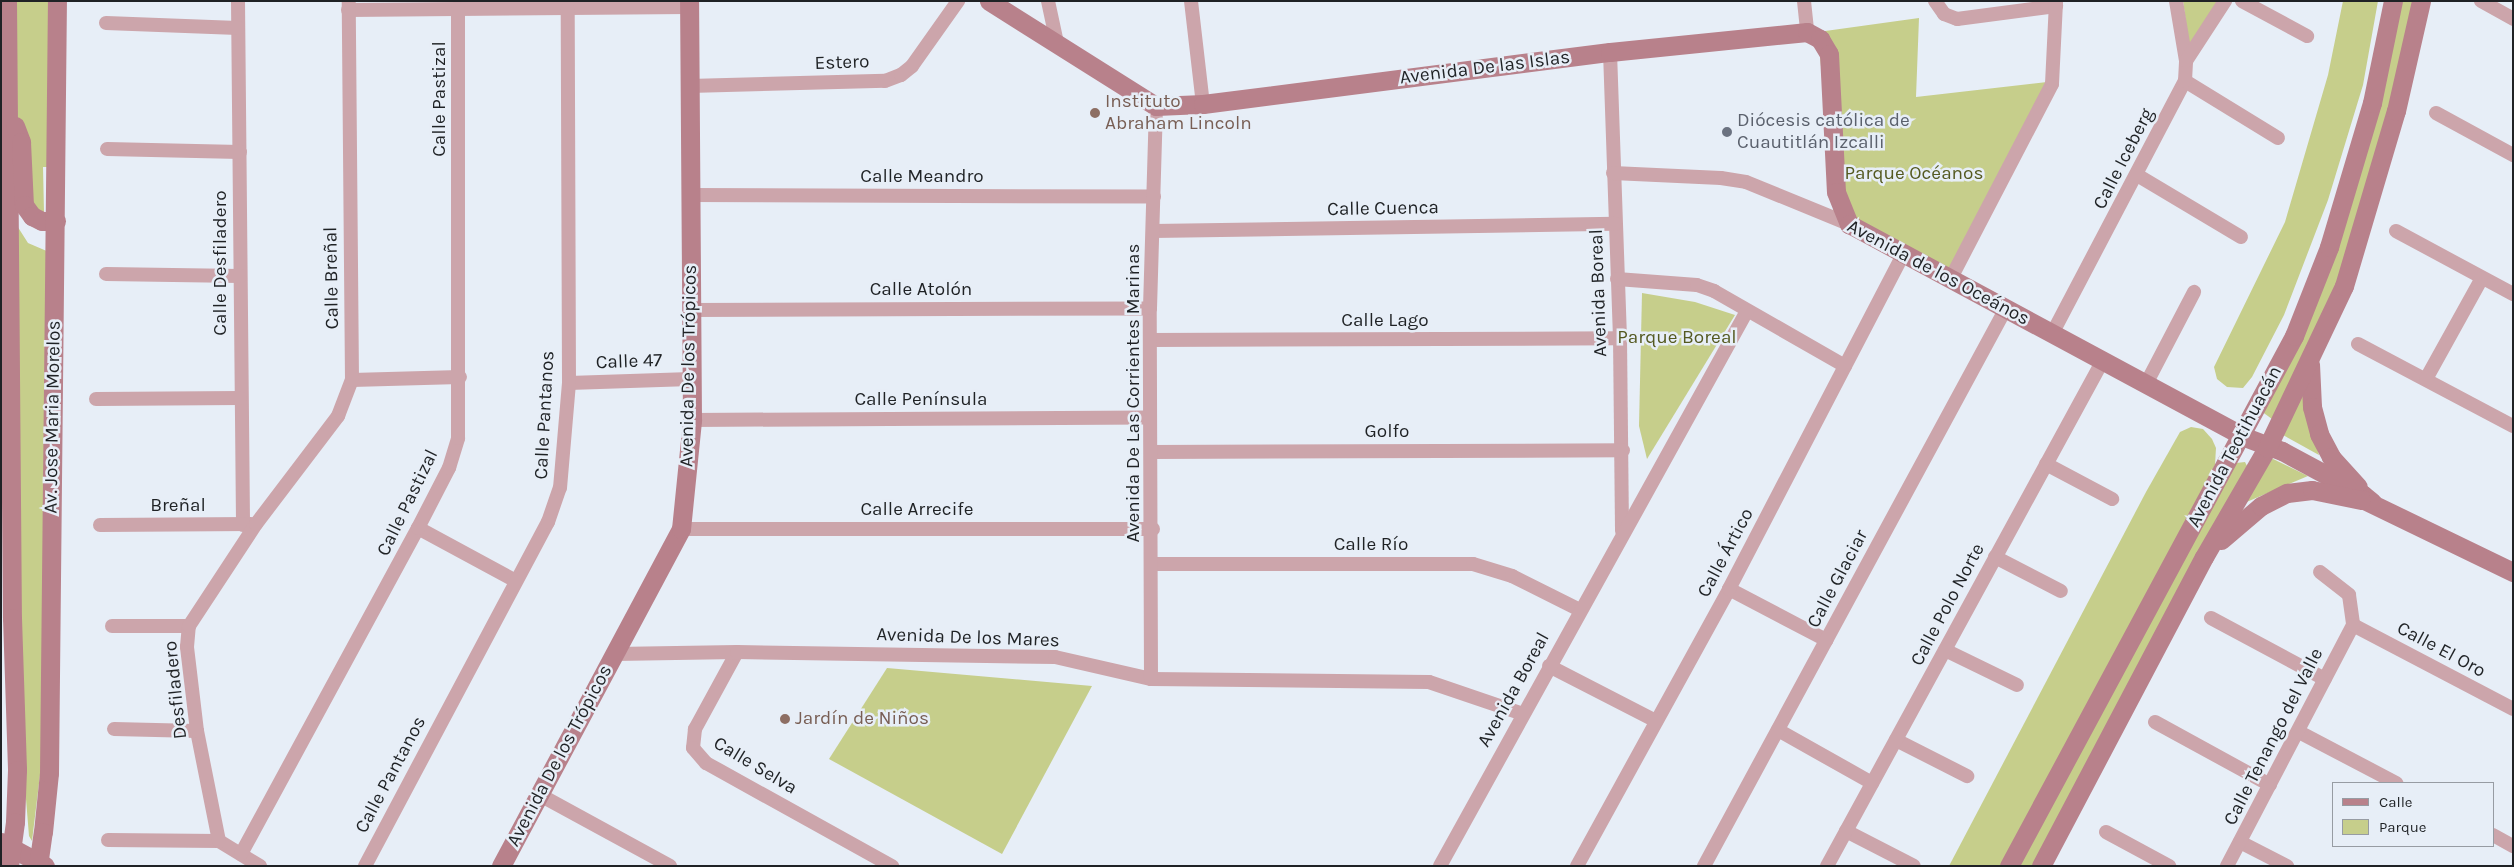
<!DOCTYPE html>
<meta charset="utf-8">
<style>
body{margin:0}
#map{position:relative;width:2514px;height:867px;overflow:hidden;background:#e7eef7;font-family:Karla,sans-serif}
div>[style]{position:absolute}
.green>*{inset:0;background:#c6ce8b}
.street>*{height:14px;margin:-7px;padding:0 7px;transform-origin:7px;border-radius:7px;background:#cca5ab}
.secondary>*{height:19px;margin:-9.5px;padding:0 9.5px;transform-origin:9.5px;border-radius:9.5px;background:#b8818b}
.secondary-bridge>*{height:19px;margin:-9.5px;padding:0 9.5px;transform-origin:9.5px;border-radius:9.5px;background:#b8818b}
.dots>*{width:14px;height:14px;translate:-50% -50%;box-sizing:border-box;border:2px solid #e7eef7;border-radius:50%}
span{translate:-50% -50%;white-space:nowrap;text-align:center;line-height:1.15;-webkit-text-stroke:5px #e7eef7;paint-order:stroke}
.street-label{font-size:19px;color:#1f2225}
.education-label{font-size:19px;color:#785e54}
.left{translate:0 -50%;text-align:left}
.worship-label{font-size:19px;color:#5b616d}
.park-label{font-size:19px;color:#545920}
.frame{position:absolute;inset:0;border:2px solid #1f2225;pointer-events:none}
.legend{position:absolute;left:2332px;top:782px;width:162px;height:65px;box-sizing:border-box;background:#e7eef7;border:1px solid #979ca3;margin:0;padding:6px 9px;list-style:none;font-size:15px;color:#1f2225}
.legend li{display:flex;align-items:center;gap:10px;height:25px}
.legend b{width:25px;border:1px solid #979ca3}
</style>
<div id="map">
<div class="green">
<i style="clip-path:polygon(11px 1px,50px 1px,52px 167px,43px 167px,44px 212px,32px 209px,14px 96px)"></i>
<i style="clip-path:polygon(2183px 1px,2218px 1px,2189px 45px)"></i>
<i style="clip-path:polygon(2343px 1px,2378px 1px,2363px 85px,2328px 200px,2284px 315px,2252px 377px,2243px 388px,2227px 387px,2217px 379px,2214px 367px,2285px 222px,2328px 75px)"></i>
<i style="clip-path:polygon(2395px 1px,2415px 1px,2399px 83px,2340px 285px,2272px 419px,2261px 411px,2298px 338px)"></i>
<i style="clip-path:polygon(1919px 18px,1916px 97px,2047px 82px,1947px 279px,1834px 218px,1818px 32px)"></i>
<i style="clip-path:polygon(14px 221px,28px 243px,49px 252px,44px 742px,32px 841px,29px 836px,23px 762px)"></i>
<i style="clip-path:polygon(1642px 293px,1695px 302px,1735px 315px,1647px 459px,1639px 426px)"></i>
<i style="clip-path:polygon(2304px 394px,2319px 455px,2281px 434px,2295px 404px)"></i>
<i style="clip-path:polygon(2191px 427px,2203px 429px,2212px 439px,2216px 448px,2215px 465px,2004px 866px,1949px 866px,2146px 492px,2180px 432px)"></i>
<i style="clip-path:polygon(2269px 457px,2308px 476px,2237px 506px)"></i>
<i style="clip-path:polygon(2245px 462px,2247px 466px,2038px 866px,2011px 866px,2236px 463px)"></i>
<i style="clip-path:polygon(887px 668px,1092px 686px,1002px 854px,829px 759px)"></i>
</div>
<div class="street">
<i style="left:238px;top:1px;width:524px;rotate:89.45deg"></i>
<i style="left:1048px;top:1px;width:43px;rotate:77.9deg"></i>
<i style="left:1191px;top:1px;width:104px;rotate:83.4deg"></i>
<i style="left:1804px;top:1px;width:31px;rotate:84deg"></i>
<i style="left:1935px;top:1px;width:16px;rotate:55deg"></i>
<i style="left:1944px;top:14px;width:14px;rotate:21deg"></i>
<i style="left:1957px;top:19px;width:100px;rotate:-7.5deg"></i>
<i style="left:2176px;top:1px;width:61px;rotate:80.5deg"></i>
<i style="left:2242px;top:1px;width:74px;rotate:28.3deg"></i>
<i style="left:2481px;top:1px;width:37px;rotate:29deg"></i>
<i style="left:348px;top:10px;width:340px;rotate:-0.5deg"></i>
<i style="left:106px;top:23px;width:132px;rotate:2.2deg"></i>
<i style="left:1610px;top:52px;width:286px;rotate:88deg"></i>
<i style="left:1620px;top:338px;width:193px;rotate:89.4deg"></i>
<i style="left:2185px;top:81px;width:109px;rotate:31.5deg"></i>
<i style="left:689px;top:86px;width:196px;rotate:-1.5deg"></i>
<i style="left:885px;top:81px;width:17px;rotate:-21deg"></i>
<i style="left:901px;top:75px;width:14px;rotate:-39deg"></i>
<i style="left:912px;top:66px;width:80px;rotate:-54.7deg"></i>
<i style="left:2436px;top:113px;width:88px;rotate:28.6deg"></i>
<i style="left:107px;top:149px;width:133px;rotate:1.3deg"></i>
<i style="left:1613px;top:173px;width:108px;rotate:2.7deg"></i>
<i style="left:1721px;top:178px;width:25px;rotate:9deg"></i>
<i style="left:1746px;top:182px;width:111px;rotate:22.2deg"></i>
<i style="left:2137px;top:175px;width:121px;rotate:30.8deg"></i>
<i style="left:690px;top:195px;width:464px;rotate:0.2deg"></i>
<i style="left:1153px;top:231px;width:462px;rotate:-0.9deg"></i>
<i style="left:2396px;top:231px;width:133px;rotate:28.3deg"></i>
<i style="left:106px;top:274px;width:134px;rotate:0.9deg"></i>
<i style="left:1617px;top:279px;width:80px;rotate:4.3deg"></i>
<i style="left:1697px;top:285px;width:18px;rotate:19deg"></i>
<i style="left:1714px;top:291px;width:151px;rotate:29.8deg"></i>
<i style="left:1950px;top:280px;width:221px;rotate:-62.5deg"></i>
<i style="left:2052px;top:84px;width:83px;rotate:-87.2deg"></i>
<i style="left:691px;top:310px;width:459px;rotate:-0.2deg"></i>
<i style="left:2052px;top:334px;width:286px;rotate:-62.3deg"></i>
<i style="left:2185px;top:81px;width:20px;rotate:-87deg"></i>
<i style="left:2186px;top:61px;width:72px;rotate:-57deg"></i>
<i style="left:1151px;top:340px;width:469px;rotate:-0.2deg"></i>
<i style="left:2358px;top:344px;width:175px;rotate:27.9deg"></i>
<i style="left:2426px;top:379px;width:115px;rotate:-61deg"></i>
<i style="left:352px;top:380px;width:108px;rotate:-1.6deg"></i>
<i style="left:569px;top:383px;width:122px;rotate:-1.9deg"></i>
<i style="left:2146px;top:384px;width:104px;rotate:-62.4deg"></i>
<i style="left:96px;top:399px;width:144px;rotate:-0.4deg"></i>
<i style="left:692px;top:420px;width:458px;rotate:-0.3deg"></i>
<i style="left:1151px;top:452px;width:472px;rotate:-0.2deg"></i>
<i style="left:2046px;top:464px;width:75px;rotate:27.9deg"></i>
<i style="left:100px;top:525px;width:151px;rotate:-0.4deg"></i>
<i style="left:418px;top:528px;width:111px;rotate:28.4deg"></i>
<i style="left:681px;top:529px;width:472px"></i>
<i style="left:1995px;top:557px;width:74px;rotate:27.3deg"></i>
<i style="left:1153px;top:564px;width:320px"></i>
<i style="left:1473px;top:564px;width:41px;rotate:17.1deg"></i>
<i style="left:1512px;top:576px;width:76px;rotate:26.6deg"></i>
<i style="left:2320px;top:572px;width:37px;rotate:38deg"></i>
<i style="left:2349px;top:595px;width:30px;rotate:82deg"></i>
<i style="left:1729px;top:589px;width:110px;rotate:27.7deg"></i>
<i style="left:2211px;top:618px;width:129px;rotate:28.2deg"></i>
<i style="left:2353px;top:625px;width:181px;rotate:27.7deg"></i>
<i style="left:112px;top:626px;width:77px"></i>
<i style="left:1945px;top:650px;width:80px;rotate:25.9deg"></i>
<i style="left:737px;top:652px;width:88px;rotate:118.6deg"></i>
<i style="left:695px;top:729px;width:19px;rotate:96deg"></i>
<i style="left:693px;top:748px;width:20px;rotate:49deg"></i>
<i style="left:706px;top:763px;width:213px;rotate:29deg"></i>
<i style="left:615px;top:654px;width:122px;rotate:-0.9deg"></i>
<i style="left:737px;top:652px;width:318px;rotate:0.9deg"></i>
<i style="left:1055px;top:657px;width:98px;rotate:12.9deg"></i>
<i style="left:1151px;top:679px;width:278px;rotate:0.6deg"></i>
<i style="left:1429px;top:682px;width:99px;rotate:18.8deg"></i>
<i style="left:1549px;top:666px;width:120px;rotate:27.2deg"></i>
<i style="left:1151px;top:679px;width:371px;rotate:-90.2deg"></i>
<i style="left:1150px;top:308px;width:202px;rotate:-88.3deg"></i>
<i style="left:2155px;top:722px;width:131px;rotate:28.7deg"></i>
<i style="left:114px;top:729px;width:83px;rotate:1.4deg"></i>
<i style="left:1778px;top:730px;width:108px;rotate:29.4deg"></i>
<i style="left:2299px;top:732px;width:110px;rotate:27.7deg"></i>
<i style="left:1896px;top:740px;width:80px;rotate:26.9deg"></i>
<i style="left:540px;top:795px;width:148px;rotate:28.6deg"></i>
<i style="left:1846px;top:831px;width:76px;rotate:27.2deg"></i>
<i style="left:2106px;top:832px;width:72px;rotate:28.4deg"></i>
<i style="left:2493px;top:835px;width:23px;rotate:29deg"></i>
<i style="left:108px;top:840px;width:111px;rotate:0.5deg"></i>
<i style="left:219px;top:841px;width:48px;rotate:31.4deg"></i>
<i style="left:219px;top:841px;width:112px;rotate:-101.3deg"></i>
<i style="left:197px;top:731px;width:85px;rotate:-96.8deg"></i>
<i style="left:187px;top:647px;width:21px;rotate:-85deg"></i>
<i style="left:189px;top:626px;width:122px;rotate:-56.7deg"></i>
<i style="left:256px;top:524px;width:136px;rotate:-52.8deg"></i>
<i style="left:338px;top:416px;width:39px;rotate:-69deg"></i>
<i style="left:352px;top:380px;width:379px;rotate:-90.5deg"></i>
<i style="left:2240px;top:842px;width:53px;rotate:27.1deg"></i>
<i style="left:241px;top:854px;width:371px;rotate:-61.5deg"></i>
<i style="left:418px;top:528px;width:68px;rotate:-62.7deg"></i>
<i style="left:449px;top:468px;width:31px;rotate:-73deg"></i>
<i style="left:458px;top:438px;width:429px;rotate:-90deg"></i>
<i style="left:365px;top:866px;width:390px;rotate:-62deg"></i>
<i style="left:548px;top:522px;width:36px;rotate:-71deg"></i>
<i style="left:560px;top:488px;width:105px;rotate:-85.1deg"></i>
<i style="left:569px;top:383px;width:374px;rotate:-90.2deg"></i>
<i style="left:1440px;top:866px;width:634px;rotate:-61.05deg"></i>
<i style="left:1577px;top:866px;width:316px;rotate:-61.2deg"></i>
<i style="left:1729px;top:589px;width:377px;rotate:-62.5deg"></i>
<i style="left:1704px;top:866px;width:632px;rotate:-61.57deg"></i>
<i style="left:1827px;top:866px;width:574px;rotate:-61.38deg"></i>
<i style="left:2227px;top:866px;width:272px;rotate:-62.4deg"></i>
</div>
<div class="secondary">
<i style="left:7px;top:1px;width:617px;rotate:89.54deg"></i>
<i style="left:12px;top:618px;width:152px;rotate:88.1deg"></i>
<i style="left:17px;top:770px;width:52px;rotate:92.2deg"></i>
<i style="left:989px;top:1px;width:197px;rotate:32.2deg"></i>
<i style="left:1156px;top:106px;width:47px;rotate:-2.4deg"></i>
<i style="left:1203px;top:104px;width:410px;rotate:-7.3deg"></i>
<i style="left:1610px;top:52px;width:198px;rotate:-5.8deg"></i>
<i style="left:1807px;top:32px;width:15px;rotate:28deg"></i>
<i style="left:1820px;top:39px;width:17px;rotate:59deg"></i>
<i style="left:1829px;top:54px;width:138px;rotate:87.1deg"></i>
<i style="left:1836px;top:192px;width:35px;rotate:68deg"></i>
<i style="left:1849px;top:224px;width:447px;rotate:28.3deg"></i>
<i style="left:2242px;top:436px;width:43px;rotate:20.6deg"></i>
<i style="left:2282px;top:451px;width:91px;rotate:28.3deg"></i>
<i style="left:2362px;top:494px;width:13px;rotate:39deg"></i>
<i style="left:15px;top:126px;width:17px;rotate:69deg"></i>
<i style="left:21px;top:142px;width:63px;rotate:87.3deg"></i>
<i style="left:24px;top:205px;width:14px;rotate:54deg"></i>
<i style="left:32px;top:216px;width:11px;rotate:27deg"></i>
<i style="left:42px;top:221px;width:14px"></i>
<i style="left:2310px;top:364px;width:43px;rotate:87.3deg"></i>
<i style="left:2312px;top:407px;width:28px;rotate:75deg"></i>
<i style="left:2319px;top:434px;width:26px;rotate:62deg"></i>
<i style="left:2331px;top:457px;width:40px;rotate:48deg"></i>
<i style="left:2362px;top:499px;width:168px;rotate:25.8deg"></i>
<i style="left:2221px;top:540px;width:52px;rotate:-40.4deg"></i>
<i style="left:2261px;top:506px;width:29px;rotate:-27deg"></i>
<i style="left:2287px;top:493px;width:25px;rotate:-7deg"></i>
<i style="left:2312px;top:490px;width:50px;rotate:11.5deg"></i>
<i style="left:43px;top:832px;width:59px;rotate:-84.2deg"></i>
<i style="left:49px;top:773px;width:772px;rotate:-89.41deg"></i>
<i style="left:1px;top:842px;width:50px;rotate:28.6deg"></i>
<i style="left:501px;top:866px;width:382px;rotate:-61.9deg"></i>
<i style="left:681px;top:529px;width:110px;rotate:-84.2deg"></i>
<i style="left:692px;top:420px;width:419px;rotate:-90.4deg"></i>
<i style="left:2009px;top:866px;width:602px;rotate:-61.73deg"></i>
<i style="left:2294px;top:336px;width:96px;rotate:-68.5deg"></i>
<i style="left:2329px;top:247px;width:150px;rotate:-73.4deg"></i>
<i style="left:2372px;top:103px;width:104px;rotate:-78.4deg"></i>
<i style="left:2041px;top:866px;width:349px;rotate:-62.2deg"></i>
<i style="left:2204px;top:557px;width:126px;rotate:-60deg"></i>
<i style="left:2267px;top:448px;width:179px;rotate:-64.6deg"></i>
<i style="left:2344px;top:286px;width:183px;rotate:-73.5deg"></i>
<i style="left:2396px;top:111px;width:113px;rotate:-77.2deg"></i>
</div>
<div class="secondary-bridge">
<i style="left:9px;top:866px;width:44px;rotate:-82.2deg"></i>
<i style="left:38px;top:866px;width:34px;rotate:-82deg"></i>
</div>
<div class="dots">
<i style="left:1095px;top:113px;background:#8d6e63"></i>
<i style="left:1727px;top:132px;background:#6b7280"></i>
<i style="left:785px;top:719px;background:#8d6e63"></i>
</div>
<div class="street-label">
<span style="left:842px;top:63px;rotate:-2deg">Estero</span>
<span style="left:1485px;top:68px;rotate:-7deg">Avenida De las Islas</span>
<span style="left:440px;top:99px;rotate:-90deg">Calle Pastizal</span>
<span style="left:2124px;top:159px;rotate:-63deg">Calle Iceberg</span>
<span style="left:922px;top:177px">Calle Meandro</span>
<span style="left:1383px;top:209px;rotate:-1deg">Calle Cuenca</span>
<span style="left:221px;top:263px;rotate:-90deg">Calle Desfiladero</span>
<span style="left:1938px;top:273px;rotate:28deg">Avenida de los Oceános</span>
<span style="left:332px;top:278px;rotate:-91deg">Calle Breñal</span>
<span style="left:921px;top:290px">Calle Atolón</span>
<span style="left:1599px;top:293px;rotate:-92deg">Avenida Boreal</span>
<span style="left:1385px;top:321px">Calle Lago</span>
<span style="left:629px;top:362px;rotate:-2deg">Calle 47</span>
<span style="left:689px;top:366px;rotate:-89deg">Avenida De los Trópicos</span>
<span style="left:1134px;top:393px;rotate:-90deg">Avenida De Las Corrientes Marinas</span>
<span style="left:921px;top:400px">Calle Península</span>
<span style="left:545px;top:415px;rotate:-87deg">Calle Pantanos</span>
<span style="left:53px;top:417px;rotate:-89deg">Av. Jose Maria Morelos</span>
<span style="left:1387px;top:432px">Golfo</span>
<span style="left:2235px;top:447px;rotate:-62deg">Avenida Teotihuacán</span>
<span style="left:408px;top:503px;rotate:-64deg">Calle Pastizal</span>
<span style="left:178px;top:506px">Breñal</span>
<span style="left:917px;top:510px">Calle Arrecife</span>
<span style="left:1371px;top:545px">Calle Río</span>
<span style="left:1726px;top:553px;rotate:-62deg">Calle Ártico</span>
<span style="left:1838px;top:579px;rotate:-62deg">Calle Glaciar</span>
<span style="left:1948px;top:605px;rotate:-62deg">Calle Polo Norte</span>
<span style="left:968px;top:638px;rotate:2deg">Avenida De los Mares</span>
<span style="left:2441px;top:650px;rotate:28deg">Calle El Oro</span>
<span style="left:176px;top:690px;rotate:-96deg">Desfiladero</span>
<span style="left:1514px;top:690px;rotate:-61deg">Avenida Boreal</span>
<span style="left:2274px;top:737px;rotate:-63deg">Calle Tenango del Valle</span>
<span style="left:560px;top:756px;rotate:-62deg">Avenida De los Trópicos</span>
<span style="left:755px;top:766px;rotate:31deg">Calle Selva</span>
<span style="left:391px;top:775px;rotate:-62deg">Calle Pantanos</span>
</div>
<div class="education-label">
<span class="left" style="left:1105px;top:113px">Instituto<br>Abraham Lincoln</span>
<span class="left" style="left:795px;top:719px">Jardín de Niños</span>
</div>
<div class="worship-label">
<span class="left" style="left:1737px;top:132px">Diócesis católica de<br>Cuautitlán Izcalli</span>
</div>
<div class="park-label">
<span style="left:1914px;top:174px">Parque Océanos</span>
<span style="left:1677px;top:338px">Parque Boreal</span>
</div>
<div class="frame"></div>
<ul class="legend">
<li><b style="height:6px;background:#b8818b"></b>Calle</li>
<li><b style="height:14px;background:#c6ce8b"></b>Parque</li>
</ul>
</div>
